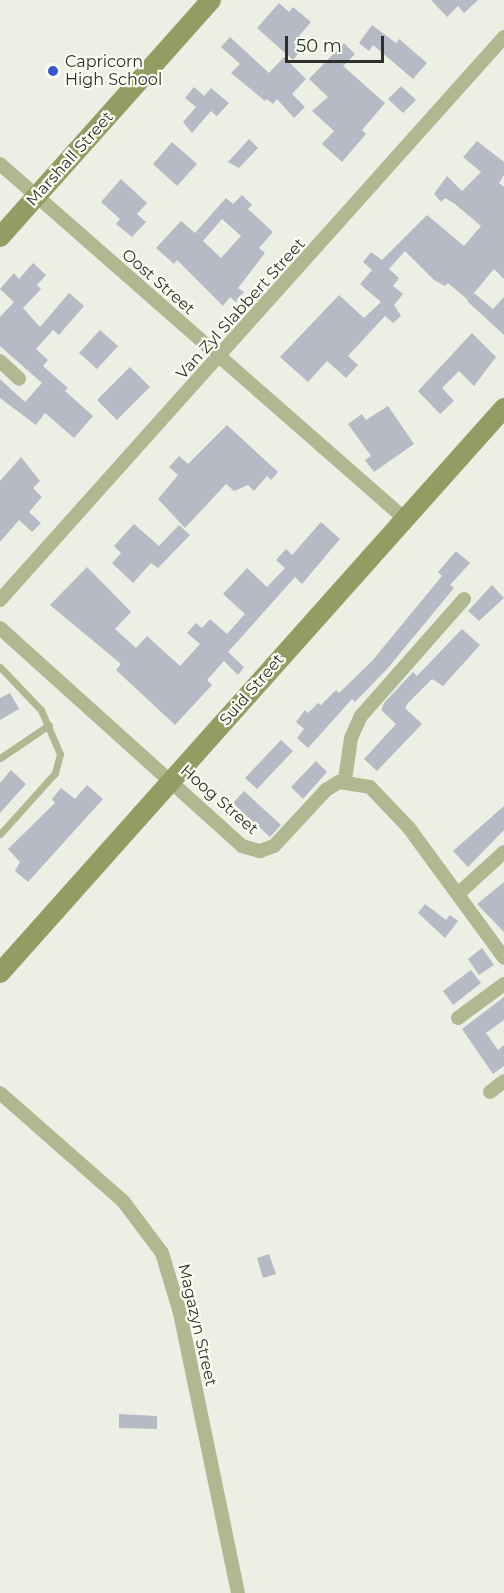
<!DOCTYPE html>
<style>
body{margin:0}
#map{position:relative;width:504px;height:1593px;overflow:hidden;background:#edefe4;font-family:Montserrat,sans-serif}
div>[style]{position:absolute}
.building>*{inset:0;background:#b5bac4}
.lane>*{height:7px;margin:-3.5px;padding:0 3.5px;transform-origin:3.5px;border-radius:3.5px;background:#b0b892}
.street>*{height:14px;margin:-7px;padding:0 7px;transform-origin:7px;border-radius:7px;background:#b0b892}
.secondary>*{height:20px;margin:-10px;padding:0 10px;transform-origin:10px;border-radius:10px;background:#929d63}
.dots>*{width:16px;height:16px;translate:-50% -50%;box-sizing:border-box;border:3px solid #fafdf1;border-radius:50%}
span{translate:-50% -50%;white-space:nowrap;text-align:center;line-height:1.15;-webkit-text-stroke:4.5px #fafdf1;paint-order:stroke}
.poi-label{font-size:16px;color:#2f302b}
.left{translate:0 -50%;text-align:left}
.street-label{font-size:16px;color:#2f302b}
.scale{position:absolute;left:285px;top:36px;width:99px;height:27px;box-sizing:border-box;border:3px solid #2f302b;border-top:0;padding-left:8px;font-size:18px;line-height:21px;white-space:nowrap;color:#2f302b;-webkit-text-stroke:4px #fafdf1;paint-order:stroke}
</style>
<div id="map">
<div class="building">
<i style="clip-path:polygon(431px 0,478px 0,464px 13px,458px 6px,447px 17px)"></i>
<i style="clip-path:polygon(279px 3px,289px 12px,293px 7px,311px 22px,299px 36px,307px 43px,293px 60px,257px 28px)"></i>
<i style="clip-path:polygon(372px 25px,396px 43px,399px 39px,427px 63px,413px 79px,373px 45px,369px 51px,359px 43px)"></i>
<i style="clip-path:polygon(230px 37px,269px 73px,284px 57px,306px 79px,292px 94px,305px 107px,294px 118px,277px 99px,273px 104px,267px 99px,265px 101px,231px 73px,240px 64px,221px 47px)"></i>
<i style="clip-path:polygon(344px 43px,355px 54px,343px 66px,385px 103px,362px 130px,366px 134px,342px 162px,322px 144px,334px 131px,312px 111px,328px 97px,309px 79px)"></i>
<i style="clip-path:polygon(401px 86px,416px 100px,403px 113px,388px 99px)"></i>
<i style="clip-path:polygon(194px 87px,204px 96px,211px 88px,229px 103px,217px 116px,211px 111px,192px 133px,183px 122px,196px 107px,185px 98px)"></i>
<i style="clip-path:polygon(249px 139px,258px 148px,239px 168px,228px 162px)"></i>
<i style="clip-path:polygon(477px 141px,504px 162px,504px 175px,499px 183px,504px 187px,504px 279px,494px 269px,468px 300px,448px 283px,445px 286px,434px 280px,405px 251px,389px 269px,399px 278px,393px 286px,403px 294px,394px 305px,401px 316px,393px 323px,385px 316px,348px 356px,358px 365px,346px 378px,327px 361px,308px 382px,280px 357px,339px 295px,364px 318px,381px 302px,360px 284px,372px 270px,363px 262px,371px 252px,382px 260px,427px 215px,464px 246px,481px 226px,455px 204px,445px 198px,441px 202px,434px 194px,447px 176px,462px 191px,481px 172px,463px 157px)"></i>
<i style="clip-path:polygon(172px 142px,197px 164px,177px 186px,153px 164px)"></i>
<i style="clip-path:polygon(121px 179px,147px 203px,137px 214px,146px 222px,132px 237px,116px 224px,120px 219px,101px 202px)"></i>
<i style="clip-path:polygon(evenodd,242px 195px,252px 205px,248px 209px,273px 232px,259px 248px,265px 253px,238px 288px,244px 292px,236px 302px,230px 297px,223px 306px,177px 260px,174px 264px,156px 248px,181px 221px,195px 233px,226px 198px,233px 204px,242px 195px,222px 219px,241px 236px,221px 258px,203px 241px,222px 219px)"></i>
<i style="clip-path:polygon(33px 263px,46px 275px,37px 285px,41px 289px,23px 308px,40px 327px,69px 293px,84px 306px,59px 335px,53px 330px,36px 349px,48px 360px,43px 366px,68px 388px,65px 391px,93px 416px,74px 438px,45px 413px,36px 425px,0 398px,0 379px,25px 402px,42px 383px,0 346px,0 317px,14px 302px,0 289px,14px 273px,19px 279px)"></i>
<i style="clip-path:polygon(474px 293px,493px 309px,504px 297px,504px 335px,467px 301px)"></i>
<i style="clip-path:polygon(100px 330px,118px 346px,97px 369px,79px 353px)"></i>
<i style="clip-path:polygon(472px 333px,496px 357px,474px 386px,459px 371px,442px 388px,454px 401px,440px 414px,418px 391px)"></i>
<i style="clip-path:polygon(130px 367px,150px 387px,117px 420px,97px 400px)"></i>
<i style="clip-path:polygon(388px 406px,414px 444px,374px 472px,365px 460px,371px 456px,348px 424px,362px 414px,366px 420px)"></i>
<i style="clip-path:polygon(227px 425px,278px 472px,271px 480px,267px 476px,254px 491px,248px 485px,234px 491px,226px 484px,185px 528px,158px 499px,178px 475px,169px 467px,179px 456px,188px 464px)"></i>
<i style="clip-path:polygon(21px 457px,40px 481px,33px 488px,42px 497px,29px 512px,41px 523px,32px 532px,19px 520px,0 542px,0 481px)"></i>
<i style="clip-path:polygon(321px 522px,340px 539px,302px 584px,295px 577px,228px 652px,244px 667px,238px 675px,224px 661px,207px 680px,212px 685px,175px 725px,116px 670px,121px 664px,50px 605px,87px 567px,131px 612px,115px 629px,136px 648px,147px 636px,180px 666px,200px 644px,187px 633px,196px 623px,202px 628px,210px 619px,227px 634px,245px 614px,223px 594px,247px 568px,267px 587px,285px 568px,276px 560px,286px 549px,292px 555px)"></i>
<i style="clip-path:polygon(134px 524px,159px 546px,179px 525px,190px 535px,158px 568px,151px 563px,133px 583px,112px 563px,121px 553px,114px 546px)"></i>
<i style="clip-path:polygon(456px 551px,470px 563px,450px 585px,454px 588px,387px 669px,355px 702px,352px 699px,308px 748px,297px 738px,304px 729px,296px 722px,305px 710px,308px 713px,318px 703px,321px 705px,336px 690px,339px 693px,372px 661px,442px 576px,438px 572px)"></i>
<i style="clip-path:polygon(492px 585px,504px 598px,479px 621px,468px 611px)"></i>
<i style="clip-path:polygon(462px 629px,480px 645px,443px 686px,432px 679px,408px 703px,405px 708px,422px 724px,377px 771px,364px 759px,396px 724px,381px 710px,384px 703px,413px 672px,417px 676px)"></i>
<i style="clip-path:polygon(10px 693px,19px 709px,0 720px,0 698px)"></i>
<i style="clip-path:polygon(281px 740px,293px 751px,257px 789px,245px 778px)"></i>
<i style="clip-path:polygon(316px 761px,327px 772px,303px 799px,291px 787px)"></i>
<i style="clip-path:polygon(11px 770px,26px 784px,0 813px,0 783px)"></i>
<i style="clip-path:polygon(87px 785px,103px 799px,28px 882px,15px 871px,20px 862px,8px 849px,55px 803px,52px 799px,61px 788px,75px 799px)"></i>
<i style="clip-path:polygon(244px 791px,281px 825px,270px 837px,233px 803px)"></i>
<i style="clip-path:polygon(504px 806px,504px 830px,468px 867px,453px 851px)"></i>
<i style="clip-path:polygon(504px 882px,504px 932px,477px 904px)"></i>
<i style="clip-path:polygon(425px 904px,446px 920px,450px 915px,458px 921px,445px 938px,418px 913px)"></i>
<i style="clip-path:polygon(482px 948px,494px 965px,479px 975px,468px 959px)"></i>
<i style="clip-path:polygon(471px 970px,481px 983px,453px 1005px,443px 991px)"></i>
<i style="clip-path:polygon(504px 997px,504px 1020px,486px 1033px,498px 1050px,504px 1045px,504px 1066px,493px 1074px,462px 1029px)"></i>
<i style="clip-path:polygon(269px 1254px,276px 1274px,263px 1278px,257px 1258px)"></i>
<i style="clip-path:polygon(119px 1414px,157px 1416px,157px 1429px,119px 1428px)"></i>
</div>
<div class="lane">
<i style="left:0;top:667px;width:59px;rotate:46.4deg"></i>
<i style="left:41px;top:710px;width:48px;rotate:66.6deg"></i>
<i style="left:60px;top:754px;width:20px;rotate:105deg"></i>
<i style="left:55px;top:773px;width:82px;rotate:132deg"></i>
<i style="left:0;top:758px;width:59px;rotate:-34deg"></i>
</div>
<div class="street">
<i style="left:0;top:164px;width:537px;rotate:41.23deg"></i>
<i style="left:0;top:361px;width:26px;rotate:43deg"></i>
<i style="left:0;top:600px;width:756px;rotate:-48.16deg"></i>
<i style="left:0;top:628px;width:326px;rotate:42deg"></i>
<i style="left:242px;top:846px;width:19px;rotate:16deg"></i>
<i style="left:260px;top:851px;width:15px;rotate:-20deg"></i>
<i style="left:274px;top:846px;width:76px;rotate:-47.1deg"></i>
<i style="left:326px;top:790px;width:15px;rotate:-32deg"></i>
<i style="left:339px;top:782px;width:31px;rotate:9deg"></i>
<i style="left:370px;top:787px;width:57px;rotate:46.4deg"></i>
<i style="left:409px;top:828px;width:161px;rotate:53.8deg"></i>
<i style="left:345px;top:780px;width:42px;rotate:-81.9deg"></i>
<i style="left:351px;top:738px;width:24px;rotate:-66deg"></i>
<i style="left:361px;top:716px;width:156px;rotate:-48.6deg"></i>
<i style="left:459px;top:893px;width:61px;rotate:-42.3deg"></i>
<i style="left:458px;top:1018px;width:57px;rotate:-36.5deg"></i>
<i style="left:490px;top:1092px;width:18px;rotate:-38deg"></i>
<i style="left:0;top:1093px;width:164px;rotate:41.3deg"></i>
<i style="left:123px;top:1201px;width:65px;rotate:53.1deg"></i>
<i style="left:162px;top:1253px;width:63px;rotate:73.3deg"></i>
<i style="left:180px;top:1313px;width:286px;rotate:78.3deg"></i>
</div>
<div class="secondary">
<i style="left:0;top:237px;width:317px;rotate:-48.3deg"></i>
<i style="left:0;top:973px;width:757px;rotate:-48.27deg"></i>
</div>
<div class="dots">
<i style="left:53px;top:71px;background:#3757c8"></i>
</div>
<div class="poi-label">
<span class="left" style="left:65px;top:71px">Capricorn<br>High School</span>
</div>
<div class="street-label">
<span style="left:70px;top:159px;rotate:-48deg">Marshall Street</span>
<span style="left:158px;top:282px;rotate:41deg">Oost Street</span>
<span style="left:241px;top:309px;rotate:-48deg">Van Zyl Slabbert Street</span>
<span style="left:252px;top:690px;rotate:-49deg">Suid Street</span>
<span style="left:219px;top:800px;rotate:41deg">Hoog Street</span>
<span style="left:197px;top:1325px;rotate:77deg">Magazyn Street</span>
</div>
<div class="scale">50 m</div>
</div>
